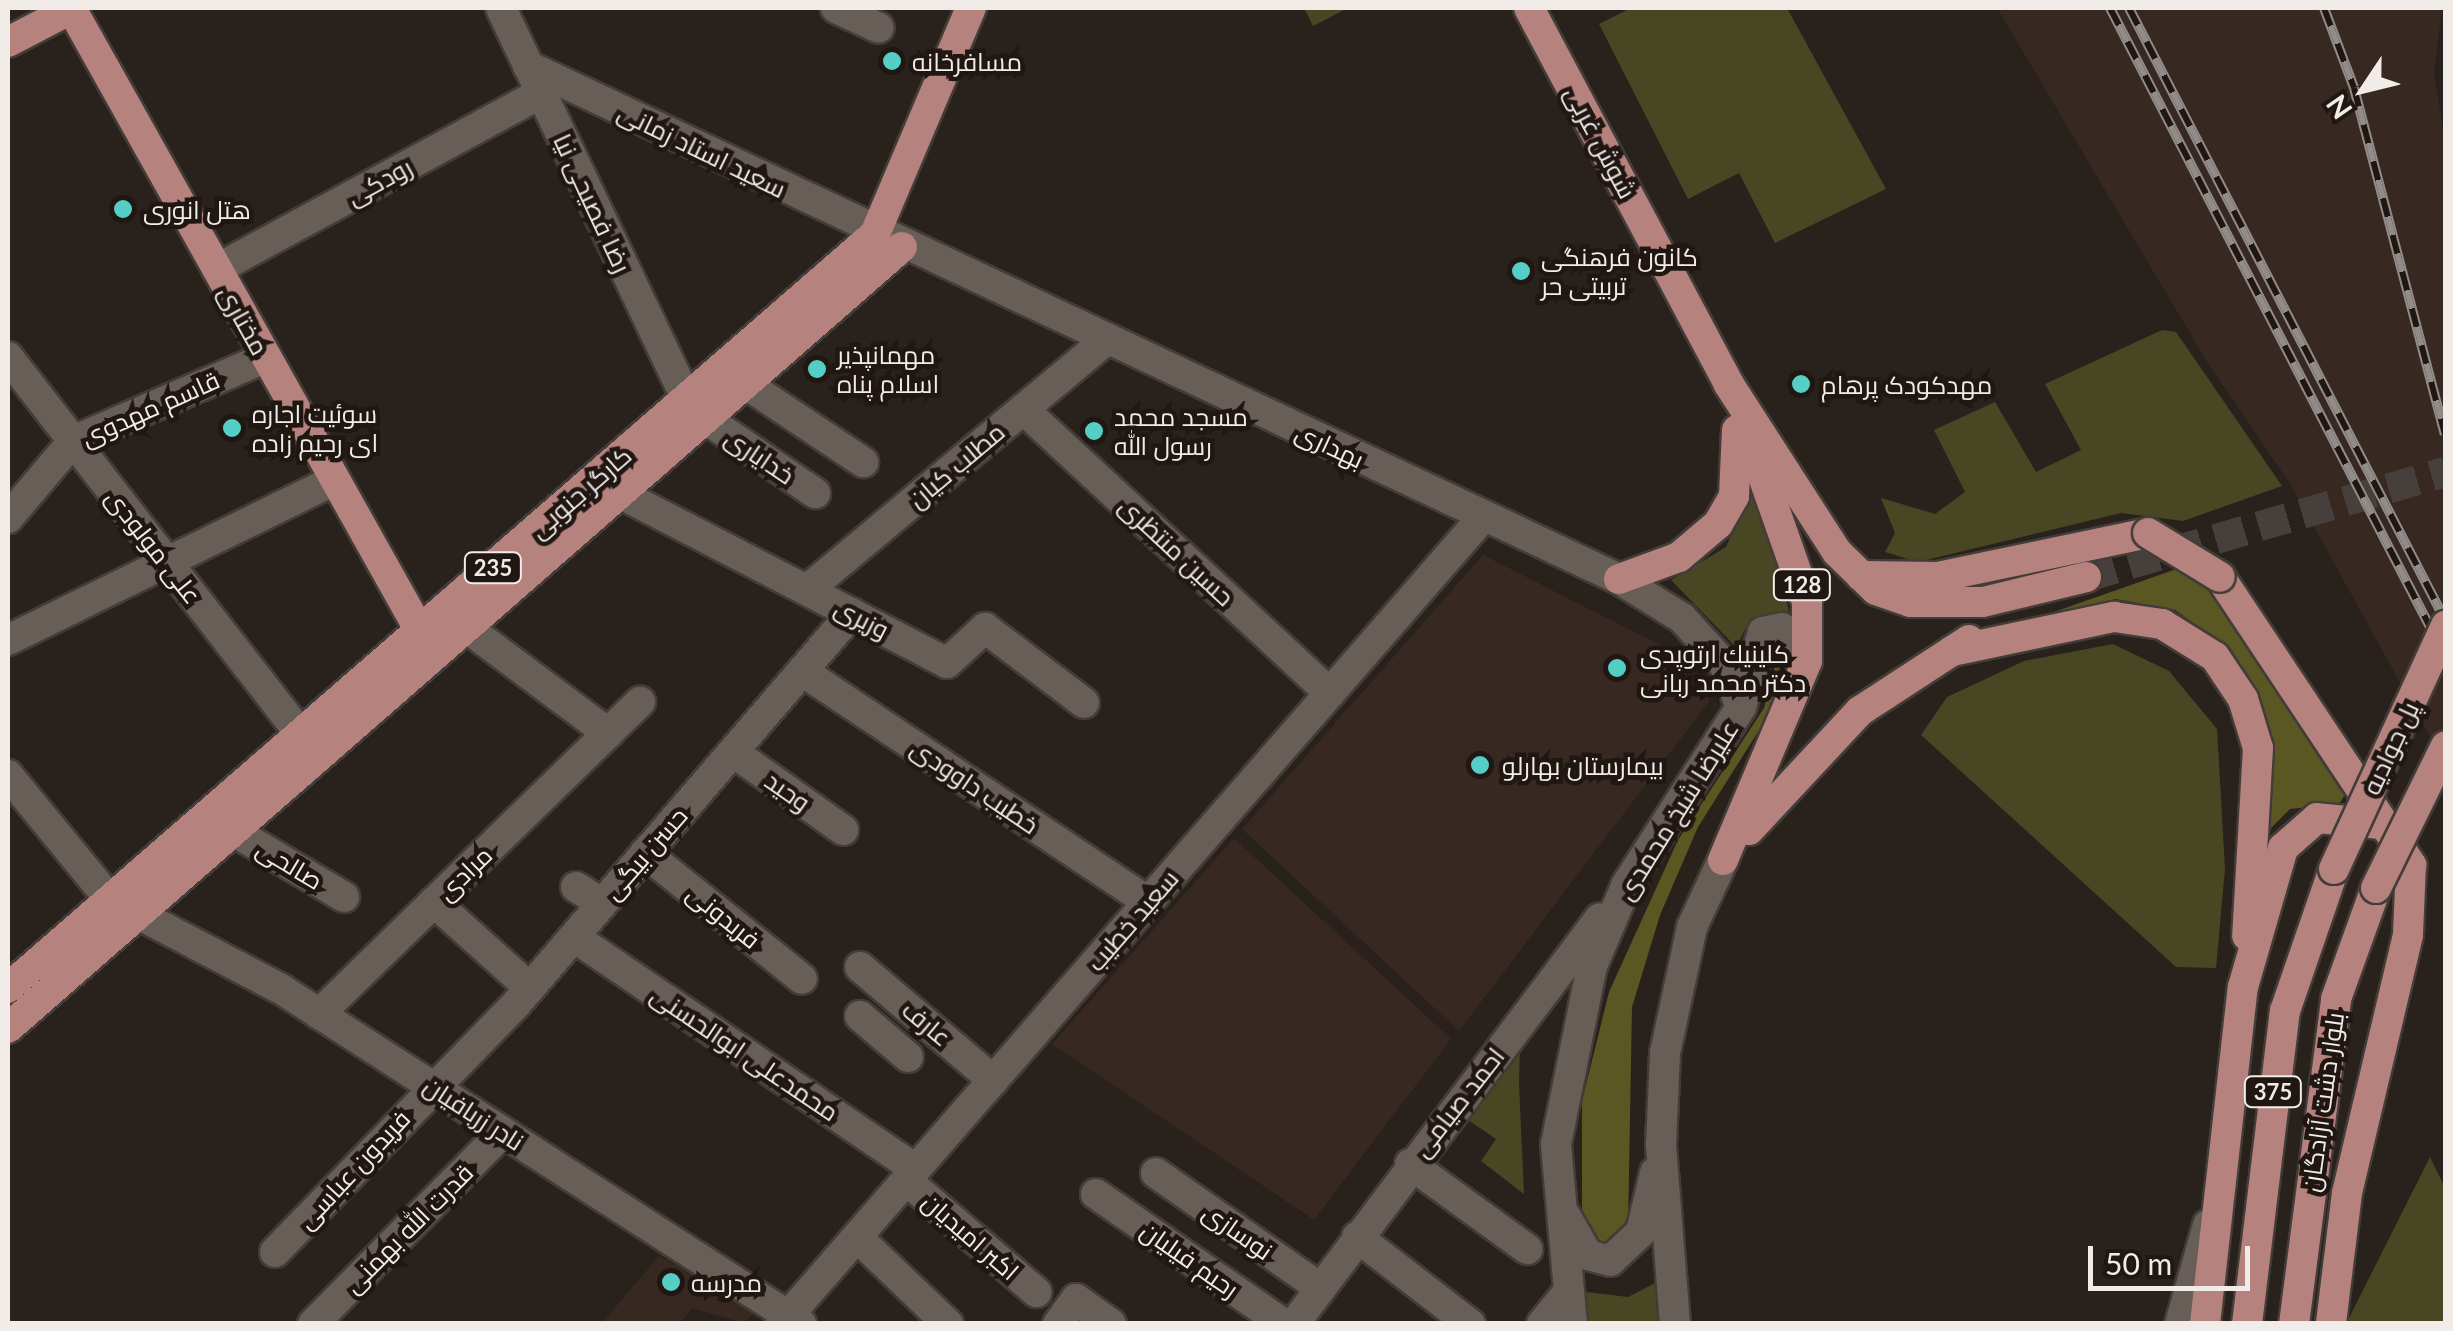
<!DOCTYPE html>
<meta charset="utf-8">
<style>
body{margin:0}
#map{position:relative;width:2453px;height:1331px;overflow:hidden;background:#29211c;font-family:Lato,Cairo,sans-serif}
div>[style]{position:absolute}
.built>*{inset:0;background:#372821}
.green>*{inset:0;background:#484623}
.forest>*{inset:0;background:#5b5723}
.major-tunnel>*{height:30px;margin-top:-15px;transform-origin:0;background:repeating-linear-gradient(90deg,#473f3b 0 30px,transparent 0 45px)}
.roads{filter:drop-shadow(2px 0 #433c38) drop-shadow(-2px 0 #433c38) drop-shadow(0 2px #433c38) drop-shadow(0 -2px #433c38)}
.minor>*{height:30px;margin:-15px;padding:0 15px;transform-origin:15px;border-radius:15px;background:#685e58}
.major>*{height:30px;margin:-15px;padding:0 15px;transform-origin:15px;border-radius:15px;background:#b5827e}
.rail>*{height:10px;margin-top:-5px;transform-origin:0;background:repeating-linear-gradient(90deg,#201713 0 19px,#928c88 0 38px);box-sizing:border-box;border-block:2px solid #928c88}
.bridges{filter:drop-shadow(2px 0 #433c38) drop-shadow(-2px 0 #433c38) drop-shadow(0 2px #433c38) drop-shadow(0 -2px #433c38)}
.major-bridge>*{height:30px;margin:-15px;padding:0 15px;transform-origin:15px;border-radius:15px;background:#b5827e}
.dots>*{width:28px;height:28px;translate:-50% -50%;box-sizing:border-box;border:5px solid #201713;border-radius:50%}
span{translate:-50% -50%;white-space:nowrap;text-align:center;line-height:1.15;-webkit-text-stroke:9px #201713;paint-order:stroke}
.shield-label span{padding:2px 8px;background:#201713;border:2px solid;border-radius:8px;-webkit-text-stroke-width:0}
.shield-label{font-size:22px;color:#f2ece9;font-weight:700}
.poi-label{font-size:25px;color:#f2ece9}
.left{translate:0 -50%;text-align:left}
.street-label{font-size:25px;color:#f2ece9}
.frame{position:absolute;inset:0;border:10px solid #f2ece9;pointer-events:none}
.north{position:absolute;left:2313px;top:40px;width:100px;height:100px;-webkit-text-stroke:8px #201713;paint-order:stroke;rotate:235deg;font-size:28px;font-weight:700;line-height:40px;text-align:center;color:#f2ece9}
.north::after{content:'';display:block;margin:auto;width:35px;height:45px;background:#f2ece9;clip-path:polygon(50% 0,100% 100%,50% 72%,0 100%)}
.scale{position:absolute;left:2088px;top:1246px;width:162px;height:45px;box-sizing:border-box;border:5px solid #f2ece9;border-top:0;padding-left:12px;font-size:30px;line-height:35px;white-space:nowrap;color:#f2ece9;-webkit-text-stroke:8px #201713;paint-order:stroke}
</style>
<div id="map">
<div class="built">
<i style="clip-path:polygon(1997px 8px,2442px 8px,2434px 74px,2446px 148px,2445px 764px,2291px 485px,2207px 362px)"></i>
<i style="clip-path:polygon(1483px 555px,1660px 645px,1710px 700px,1459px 1031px,1242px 829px)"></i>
<i style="clip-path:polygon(1234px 838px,1451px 1039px,1314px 1220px,1052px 1044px)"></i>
<i style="clip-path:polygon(659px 1256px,757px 1310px,744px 1323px,692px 1308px,680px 1323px,601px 1324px)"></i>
</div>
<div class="green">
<i style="clip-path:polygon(1304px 8px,1348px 8px,1313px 26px)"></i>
<i style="clip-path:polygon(1631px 8px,1787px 8px,1886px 189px,1775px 243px,1739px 173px,1688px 199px,1599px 24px)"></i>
<i style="clip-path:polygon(2162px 330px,2176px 332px,2282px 486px,2183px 521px,2121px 513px,1918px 562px,1885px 552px,1895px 533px,1881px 498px,1935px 514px,1965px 492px,1934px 430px,1995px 402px,2036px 472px,2081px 450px,2045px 384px)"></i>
<i style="clip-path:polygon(1755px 481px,1789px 611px,1751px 618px,1736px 647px,1671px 580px,1726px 547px)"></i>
<i style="clip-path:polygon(2113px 644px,2169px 671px,2217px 729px,2225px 869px,2216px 968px,2176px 967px,1921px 735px,1947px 697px,2024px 661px)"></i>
<i style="clip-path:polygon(1520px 1045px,1519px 1084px,1524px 1194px,1481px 1161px,1496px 1139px,1468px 1120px)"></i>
<i style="clip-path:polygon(2430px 1157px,2445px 1188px,2445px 1323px,2346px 1324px)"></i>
<i style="clip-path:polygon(1661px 1280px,1663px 1323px,1583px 1323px,1578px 1291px,1628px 1297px)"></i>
</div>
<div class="forest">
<i style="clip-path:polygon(2185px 566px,2207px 579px,2350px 787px,2339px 804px,2290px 809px,2271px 828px,2261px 863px,2273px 759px,2261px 707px,2232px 650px,2175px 610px,2116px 599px,2006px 629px)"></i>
<i style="clip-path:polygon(1779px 650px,1780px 697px,1698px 827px,1660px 915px,1632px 1007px,1628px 1229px,1622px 1246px,1597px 1245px,1582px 1210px,1582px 1101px,1609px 992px,1678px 840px,1764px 708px)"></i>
</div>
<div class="major-tunnel">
<i style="left:2086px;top:577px;width:375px;rotate:-16.3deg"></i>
</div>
<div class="roads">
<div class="minor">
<i style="left:501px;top:8px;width:433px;rotate:64.6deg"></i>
<i style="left:836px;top:8px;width:47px;rotate:24.9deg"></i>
<i style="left:528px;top:66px;width:1206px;rotate:25.18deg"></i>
<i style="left:1619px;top:579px;width:74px;rotate:31.8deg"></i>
<i style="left:1682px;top:618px;width:62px;rotate:47.6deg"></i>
<i style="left:1724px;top:664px;width:46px;rotate:68.4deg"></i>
<i style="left:217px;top:269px;width:369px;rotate:-28.5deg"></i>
<i style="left:8px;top:357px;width:478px;rotate:52.2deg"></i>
<i style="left:746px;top:384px;width:141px;rotate:33.7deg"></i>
<i style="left:1023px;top:409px;width:418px;rotate:42.8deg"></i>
<i style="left:706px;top:419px;width:132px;rotate:34.2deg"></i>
<i style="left:621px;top:494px;width:367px;rotate:27.4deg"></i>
<i style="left:947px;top:663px;width:52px;rotate:-42.6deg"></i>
<i style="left:985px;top:628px;width:124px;rotate:37.1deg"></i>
<i style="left:8px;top:518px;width:101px;rotate:-49.8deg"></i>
<i style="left:73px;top:441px;width:209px;rotate:-23.4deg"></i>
<i style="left:807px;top:590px;width:388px;rotate:-39.9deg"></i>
<i style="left:467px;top:628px;width:176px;rotate:36.7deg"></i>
<i style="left:8px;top:640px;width:361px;rotate:-26.1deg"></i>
<i style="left:802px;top:671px;width:416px;rotate:33.7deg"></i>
<i style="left:733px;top:752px;width:135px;rotate:35.3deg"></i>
<i style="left:8px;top:775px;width:163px;rotate:50.7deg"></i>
<i style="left:235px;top:832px;width:127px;rotate:30.8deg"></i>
<i style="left:645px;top:853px;width:201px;rotate:38.7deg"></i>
<i style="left:576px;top:887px;width:31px;rotate:32deg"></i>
<i style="left:434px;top:902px;width:129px;rotate:41.9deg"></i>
<i style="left:140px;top:915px;width:159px;rotate:27.7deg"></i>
<i style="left:281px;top:989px;width:619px;rotate:32.79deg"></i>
<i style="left:574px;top:937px;width:413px;rotate:34.2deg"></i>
<i style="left:860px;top:967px;width:175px;rotate:40.4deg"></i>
<i style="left:319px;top:1014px;width:448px;rotate:-44.2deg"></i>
<i style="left:860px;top:1016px;width:63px;rotate:40.5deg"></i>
<i style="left:1410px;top:1164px;width:145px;rotate:36deg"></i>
<i style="left:1156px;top:1173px;width:200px;rotate:35deg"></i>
<i style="left:906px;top:1180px;width:172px;rotate:40.7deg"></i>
<i style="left:1096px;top:1194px;width:229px;rotate:34.7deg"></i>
<i style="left:1565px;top:1215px;width:46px;rotate:60.1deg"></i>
<i style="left:1588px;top:1255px;width:23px;rotate:15deg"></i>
<i style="left:1610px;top:1261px;width:42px;rotate:-43.1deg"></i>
<i style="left:1641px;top:1232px;width:61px;rotate:-76.7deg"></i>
<i style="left:857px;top:1237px;width:126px;rotate:43.7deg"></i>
<i style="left:1357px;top:1237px;width:143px;rotate:37.6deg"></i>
<i style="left:275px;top:1252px;width:347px;rotate:-45.8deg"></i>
<i style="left:517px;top:1003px;width:514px;rotate:-49.34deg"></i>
<i style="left:313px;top:1324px;width:270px;rotate:-45.3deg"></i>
<i style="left:781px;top:1324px;width:1071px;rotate:-48.98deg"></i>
<i style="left:1058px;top:1324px;width:31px;rotate:-54deg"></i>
<i style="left:1076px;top:1299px;width:43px;rotate:35.5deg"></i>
<i style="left:1294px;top:1324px;width:508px;rotate:-52.99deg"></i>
<i style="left:1542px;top:1324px;width:41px;rotate:-50.9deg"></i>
<i style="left:1572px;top:1324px;width:181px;rotate:-95.1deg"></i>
<i style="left:1556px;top:1144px;width:182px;rotate:-78.6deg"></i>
<i style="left:1592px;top:966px;width:89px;rotate:-66.9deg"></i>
<i style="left:1627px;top:884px;width:211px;rotate:-57.2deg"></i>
<i style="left:1741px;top:707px;width:78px;rotate:-73.7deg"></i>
<i style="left:1763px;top:632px;width:19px;rotate:-12deg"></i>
<i style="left:1782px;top:628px;width:41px;rotate:52.9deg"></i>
<i style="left:1675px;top:1324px;width:180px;rotate:-94.5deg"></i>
<i style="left:1661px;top:1145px;width:92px;rotate:-87.5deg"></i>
<i style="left:1665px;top:1053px;width:129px;rotate:-77.9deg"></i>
<i style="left:1692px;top:927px;width:74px;rotate:-65.2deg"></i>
<i style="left:2180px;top:1324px;width:103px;rotate:-74.2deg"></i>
</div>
<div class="major">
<i style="left:71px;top:8px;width:714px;rotate:60.74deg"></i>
<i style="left:1529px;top:8px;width:425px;rotate:62deg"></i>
<i style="left:1728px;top:383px;width:201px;rotate:57.2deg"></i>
<i style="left:1837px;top:552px;width:54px;rotate:44.3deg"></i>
<i style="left:1876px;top:590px;width:36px;rotate:19deg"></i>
<i style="left:1910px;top:602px;width:73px"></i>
<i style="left:1983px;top:602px;width:106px;rotate:-13.6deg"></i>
<i style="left:8px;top:42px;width:73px;rotate:-27.6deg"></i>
<i style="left:1861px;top:576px;width:77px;rotate:0.7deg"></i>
<i style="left:1938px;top:577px;width:215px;rotate:-11.8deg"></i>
<i style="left:2220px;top:577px;width:346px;rotate:56.4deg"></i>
<i style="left:2411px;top:865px;width:70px;rotate:92.5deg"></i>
<i style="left:2408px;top:935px;width:265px;rotate:103.3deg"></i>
<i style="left:2347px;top:1193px;width:132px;rotate:97deg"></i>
<i style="left:1619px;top:579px;width:64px;rotate:-20.1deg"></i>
<i style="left:1679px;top:557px;width:51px;rotate:-40.2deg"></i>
<i style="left:1718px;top:524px;width:32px;rotate:-60deg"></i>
<i style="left:1734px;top:496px;width:66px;rotate:-87.4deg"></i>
<i style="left:1952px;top:651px;width:166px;rotate:-11.9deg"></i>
<i style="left:2114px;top:617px;width:49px;rotate:8.3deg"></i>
<i style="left:2162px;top:624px;width:62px;rotate:31.9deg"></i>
<i style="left:2215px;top:657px;width:50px;rotate:56.3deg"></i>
<i style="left:2243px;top:699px;width:51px;rotate:73deg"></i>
<i style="left:2258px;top:748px;width:188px;rotate:93.3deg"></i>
<i style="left:1749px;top:830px;width:163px;rotate:-47deg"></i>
<i style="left:1860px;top:711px;width:130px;rotate:-33.1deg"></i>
<i style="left:1723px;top:860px;width:216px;rotate:-67.1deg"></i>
<i style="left:1807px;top:661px;width:59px;rotate:-90deg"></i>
<i style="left:1807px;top:602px;width:170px;rotate:-109.3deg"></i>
<i style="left:8px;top:988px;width:1149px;rotate:-41.01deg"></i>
<i style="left:875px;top:234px;width:246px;rotate:-67deg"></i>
<i style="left:8px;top:1028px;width:1187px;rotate:-41.14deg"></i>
<i style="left:2205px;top:1324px;width:339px;rotate:-83.6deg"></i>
<i style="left:2243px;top:987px;width:145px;rotate:-73.9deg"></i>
<i style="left:2283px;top:848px;width:45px;rotate:-41.4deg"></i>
<i style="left:2317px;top:818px;width:62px;rotate:5.5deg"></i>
<i style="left:2247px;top:1324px;width:315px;rotate:-83.1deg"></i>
<i style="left:2285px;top:1011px;width:150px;rotate:-71deg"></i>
<i style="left:2294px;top:1324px;width:328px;rotate:-82.6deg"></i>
<i style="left:2336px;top:999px;width:118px;rotate:-70.2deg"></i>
</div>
</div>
<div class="rail">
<i style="left:2110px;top:8px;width:732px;rotate:62.66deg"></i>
<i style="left:2129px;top:8px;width:691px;rotate:62.69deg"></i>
<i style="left:2324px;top:8px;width:85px;rotate:69.4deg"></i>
<i style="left:2354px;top:88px;width:358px;rotate:75.3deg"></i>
</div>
<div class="bridges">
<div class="major-bridge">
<i style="left:2148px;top:533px;width:84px;rotate:31.4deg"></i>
<i style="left:2334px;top:869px;width:268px;rotate:-65.3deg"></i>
<i style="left:2376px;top:888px;width:158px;rotate:-63.8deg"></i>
</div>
</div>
<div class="dots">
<i style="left:892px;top:61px;background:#55cec6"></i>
<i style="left:123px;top:209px;background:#55cec6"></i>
<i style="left:1521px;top:271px;background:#55cec6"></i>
<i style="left:817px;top:369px;background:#55cec6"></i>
<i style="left:1801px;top:384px;background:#55cec6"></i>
<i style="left:232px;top:428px;background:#55cec6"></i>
<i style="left:1094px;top:431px;background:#55cec6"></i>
<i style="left:1617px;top:668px;background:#55cec6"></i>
<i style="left:1480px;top:765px;background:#55cec6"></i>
<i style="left:671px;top:1282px;background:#55cec6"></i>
</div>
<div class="shield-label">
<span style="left:493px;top:568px">235</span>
<span style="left:1802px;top:585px">128</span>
<span style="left:2273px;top:1092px">375</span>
</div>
<div class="poi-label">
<span class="left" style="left:912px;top:61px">مسافرخانه</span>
<span class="left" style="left:143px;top:209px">هتل انوری</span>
<span class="left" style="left:1541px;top:271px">کانون فرهنگی<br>تربیتی حر</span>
<span class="left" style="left:837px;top:369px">مهمانپذیر<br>اسلام پناه</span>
<span class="left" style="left:1821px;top:384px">مهدکودک پرهام</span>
<span class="left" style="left:252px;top:428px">سوئیت اجاره<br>ای رحیم زاده</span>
<span class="left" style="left:1114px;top:431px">مسجد محمد<br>رسول الله</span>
<span class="left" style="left:1640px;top:668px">كلينيك ارتوپدى<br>دكتر محمد ربانى</span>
<span class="left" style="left:1502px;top:765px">بیمارستان بهارلو</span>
<span class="left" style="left:691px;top:1282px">مدرسه</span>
</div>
<div class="street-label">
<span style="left:1601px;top:142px;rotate:62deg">شوش غربی</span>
<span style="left:702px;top:150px;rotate:26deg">سعید استاد زمانی</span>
<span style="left:379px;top:181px;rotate:-29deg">رودکی</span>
<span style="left:593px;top:203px;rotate:65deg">رضا فصیحی نیا</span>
<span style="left:244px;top:320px;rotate:61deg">مختاری</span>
<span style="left:150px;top:408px;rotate:-24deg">قاسم مهدوی</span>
<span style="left:1330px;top:445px;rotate:25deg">بهداری</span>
<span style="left:760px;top:456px;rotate:34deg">خدایاری</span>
<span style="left:956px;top:465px;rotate:-40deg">مطلب کیان</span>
<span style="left:580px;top:492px;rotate:-41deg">کارگر جنوبی</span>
<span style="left:154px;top:546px;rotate:52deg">علی مولودی</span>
<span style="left:1177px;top:551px;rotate:43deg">حسین منتظری</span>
<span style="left:862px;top:618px;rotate:27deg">وزیری</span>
<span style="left:2390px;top:748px;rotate:-65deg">پل جوادیه</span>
<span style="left:975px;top:786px;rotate:34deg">خطیب داوودی</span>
<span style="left:788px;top:791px;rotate:35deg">وحید</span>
<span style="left:1677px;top:810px;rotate:-58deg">علیرضا شیخ محمدی</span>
<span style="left:645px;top:853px;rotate:-49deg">حسن بیگی</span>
<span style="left:290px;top:864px;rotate:31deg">صالحی</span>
<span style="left:464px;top:873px;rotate:-44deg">مرادی</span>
<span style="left:724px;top:916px;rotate:39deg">فریدونی</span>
<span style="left:1132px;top:920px;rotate:-49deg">سعید خطیب</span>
<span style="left:927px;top:1023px;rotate:40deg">عارف</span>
<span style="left:745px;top:1053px;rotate:34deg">محمدعلی ابوالحسنی</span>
<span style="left:1458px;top:1102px;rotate:-52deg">احمد صیامی</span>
<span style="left:2322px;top:1102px;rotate:-82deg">بلوار دشت آزادگان</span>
<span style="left:474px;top:1113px;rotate:33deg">نادر زربافیان</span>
<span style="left:353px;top:1169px;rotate:-47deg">فریدون عباسی</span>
<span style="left:408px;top:1228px;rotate:-45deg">قدرت الله بهمنی</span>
<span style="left:1238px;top:1231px;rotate:35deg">نوسازی</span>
<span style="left:971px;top:1236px;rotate:41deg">اکبر امیدیان</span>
<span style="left:1190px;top:1259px;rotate:35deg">رحیم فیلیان</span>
</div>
<div class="frame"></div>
<div class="north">N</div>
<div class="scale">50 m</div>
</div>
